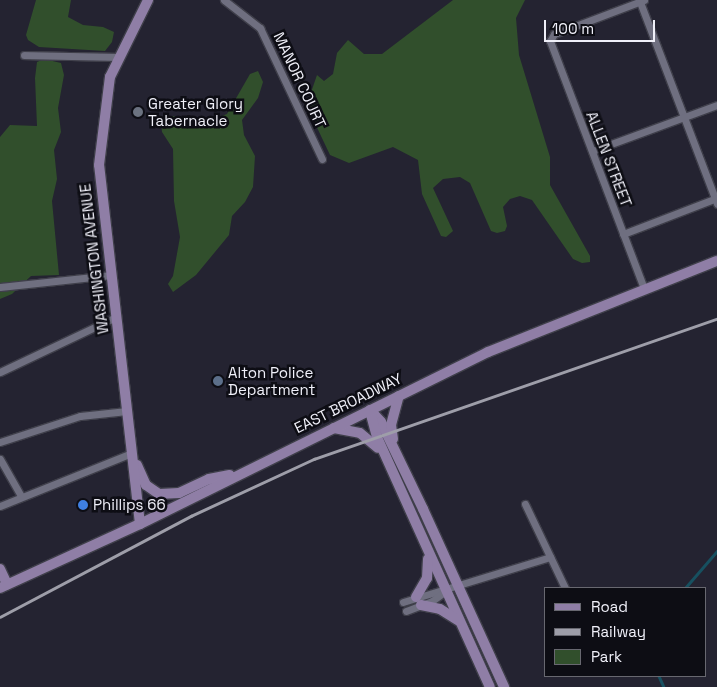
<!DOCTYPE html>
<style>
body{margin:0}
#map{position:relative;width:717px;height:687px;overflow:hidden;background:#242331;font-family:"Space Grotesk",sans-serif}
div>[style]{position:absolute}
.green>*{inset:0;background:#314f2c}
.stream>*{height:2.5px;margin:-1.25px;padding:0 1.25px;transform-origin:1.25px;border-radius:1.25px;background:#175060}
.roads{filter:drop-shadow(1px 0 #3f3f4a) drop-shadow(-1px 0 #3f3f4a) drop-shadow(0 1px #3f3f4a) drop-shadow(0 -1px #3f3f4a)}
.street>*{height:7px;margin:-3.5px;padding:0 3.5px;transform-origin:3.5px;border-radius:3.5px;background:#6f6f80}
.secondary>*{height:10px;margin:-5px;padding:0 5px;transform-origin:5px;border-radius:5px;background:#8f7ea6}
.rail>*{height:2.5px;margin:-1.25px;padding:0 1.25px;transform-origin:1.25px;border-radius:1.25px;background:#9e9ea9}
.dots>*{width:14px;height:14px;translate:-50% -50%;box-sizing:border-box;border:2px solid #0d0d14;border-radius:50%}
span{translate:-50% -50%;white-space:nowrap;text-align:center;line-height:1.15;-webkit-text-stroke:5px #0d0d14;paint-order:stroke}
.street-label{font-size:15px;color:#f0f0f9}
.poi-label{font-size:15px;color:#f0f0f9}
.left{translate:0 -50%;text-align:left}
.legend{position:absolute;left:544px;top:587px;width:162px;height:90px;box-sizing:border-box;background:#0d0d14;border:1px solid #686870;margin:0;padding:6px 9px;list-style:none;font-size:15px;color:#f0f0f9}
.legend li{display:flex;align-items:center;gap:10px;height:25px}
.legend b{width:25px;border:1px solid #686870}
.scale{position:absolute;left:544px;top:20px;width:111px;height:22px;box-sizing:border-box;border:2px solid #f0f0f9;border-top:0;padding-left:6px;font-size:15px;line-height:18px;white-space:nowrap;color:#f0f0f9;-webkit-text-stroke:4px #0d0d14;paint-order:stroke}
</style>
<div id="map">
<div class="green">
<i style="clip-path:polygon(36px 0,71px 0,68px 17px,83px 25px,103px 27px,114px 32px,112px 42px,105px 51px,39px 47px,28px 40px,26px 35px)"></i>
<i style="clip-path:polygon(453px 0,525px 0,516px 18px,519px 55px,550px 157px,550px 185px,590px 256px,590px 262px,582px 263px,573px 259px,532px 200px,520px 196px,510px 199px,503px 207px,507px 226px,505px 231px,497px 233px,491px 231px,470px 183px,460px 177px,443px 179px,433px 188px,453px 231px,446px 237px,441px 236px,422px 194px,418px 160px,393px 147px,349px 163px,330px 155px,312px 117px,308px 101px,317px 75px,324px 81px,333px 74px,337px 53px,348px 40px,364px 54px,382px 54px)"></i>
<i style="clip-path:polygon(44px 59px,61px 63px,64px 75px,58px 108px,61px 132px,54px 150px,57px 179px,52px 201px,59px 275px,31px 276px,12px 294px,0 299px,0 137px,10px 125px,37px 126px,35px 78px,37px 62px)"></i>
<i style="clip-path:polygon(258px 71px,263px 82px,258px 98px,242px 120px,244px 135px,255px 156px,253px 187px,245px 202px,232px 216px,229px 235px,196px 275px,173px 292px,168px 284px,173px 276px,180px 237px,174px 201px,173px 149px,162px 132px,161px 123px,173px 116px,198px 125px,227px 114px,250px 74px)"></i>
</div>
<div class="stream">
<i style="left:685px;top:588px;width:49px;rotate:-49.1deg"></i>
<i style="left:659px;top:676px;width:12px;rotate:66deg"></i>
</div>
<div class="roads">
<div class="street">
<i style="left:224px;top:0;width:46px;rotate:37.9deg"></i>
<i style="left:260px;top:28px;width:145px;rotate:64.7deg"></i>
<i style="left:644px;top:0;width:96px;rotate:159.3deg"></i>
<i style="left:554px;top:34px;width:8px;rotate:120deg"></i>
<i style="left:550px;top:41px;width:265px;rotate:69.2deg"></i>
<i style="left:640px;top:2px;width:216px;rotate:69.1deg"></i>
<i style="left:24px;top:55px;width:93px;rotate:1.2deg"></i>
<i style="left:592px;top:151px;width:133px;rotate:-20.2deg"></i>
<i style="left:623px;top:234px;width:101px;rotate:-21deg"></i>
<i style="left:0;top:287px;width:112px;rotate:-6.2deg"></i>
<i style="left:0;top:372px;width:128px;rotate:-25.4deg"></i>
<i style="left:0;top:442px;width:84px;rotate:-18deg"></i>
<i style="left:80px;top:416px;width:47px;rotate:-6.1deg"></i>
<i style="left:0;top:459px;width:43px;rotate:60.4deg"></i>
<i style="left:525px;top:504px;width:93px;rotate:64.5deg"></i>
<i style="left:0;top:506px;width:142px;rotate:-21.9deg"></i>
<i style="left:403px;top:602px;width:154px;rotate:-17deg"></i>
<i style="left:406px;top:611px;width:28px;rotate:-21deg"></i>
<i style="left:432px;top:601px;width:17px;rotate:-36deg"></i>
</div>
<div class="secondary">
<i style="left:370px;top:410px;width:16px;rotate:47deg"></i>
<i style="left:381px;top:422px;width:97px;rotate:64.2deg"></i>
<i style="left:423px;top:509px;width:196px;rotate:65.5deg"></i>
<i style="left:370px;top:411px;width:27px;rotate:75deg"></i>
<i style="left:377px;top:437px;width:274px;rotate:65.7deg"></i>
<i style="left:334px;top:428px;width:26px;rotate:11deg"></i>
<i style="left:360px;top:433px;width:23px;rotate:40deg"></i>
<i style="left:393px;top:439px;width:14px;rotate:-98deg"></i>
<i style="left:391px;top:425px;width:30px;rotate:-75deg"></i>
<i style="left:137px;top:465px;width:22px;rotate:66deg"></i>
<i style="left:146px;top:485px;width:16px;rotate:35deg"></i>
<i style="left:159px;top:494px;width:20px;rotate:-3deg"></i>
<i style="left:179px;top:493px;width:33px;rotate:-25deg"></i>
<i style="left:209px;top:479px;width:21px;rotate:-11deg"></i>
<i style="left:140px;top:524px;width:361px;rotate:-96.5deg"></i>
<i style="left:99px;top:165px;width:89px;rotate:-82.9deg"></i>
<i style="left:110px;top:77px;width:86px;rotate:-63.7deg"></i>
<i style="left:0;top:569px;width:17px;rotate:65deg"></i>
<i style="left:0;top:588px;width:154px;rotate:-24.6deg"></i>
<i style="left:140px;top:524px;width:388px;rotate:-26.3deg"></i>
<i style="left:488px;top:352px;width:246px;rotate:-21.7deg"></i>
<i style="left:416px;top:597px;width:22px;rotate:-60deg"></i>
<i style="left:427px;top:578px;width:19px;rotate:-87deg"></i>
<i style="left:421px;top:605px;width:19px;rotate:12deg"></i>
<i style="left:440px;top:609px;width:22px;rotate:32deg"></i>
</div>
</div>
<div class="rail">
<i style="left:0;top:617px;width:216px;rotate:-27.9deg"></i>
<i style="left:191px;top:516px;width:136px;rotate:-24.9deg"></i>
<i style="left:314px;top:459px;width:427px;rotate:-19.2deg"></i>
</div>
<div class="dots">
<i style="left:138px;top:112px;background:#6b7280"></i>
<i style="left:218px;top:381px;background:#5c6f8a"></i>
<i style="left:83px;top:505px;background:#3f7fe0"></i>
</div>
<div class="street-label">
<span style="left:300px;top:80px;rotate:65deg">MANOR COURT</span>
<span style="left:609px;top:159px;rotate:69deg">ALLEN STREET</span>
<span style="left:94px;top:259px;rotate:-97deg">WASHINGTON AVENUE</span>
<span style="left:348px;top:403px;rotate:-26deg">EAST BROADWAY</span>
</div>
<div class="poi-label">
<span class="left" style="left:148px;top:112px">Greater Glory<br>Tabernacle</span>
<span class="left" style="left:228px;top:381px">Alton Police<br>Department</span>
<span class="left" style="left:93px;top:505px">Phillips 66</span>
</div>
<ul class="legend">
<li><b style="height:6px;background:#8f7ea6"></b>Road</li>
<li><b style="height:6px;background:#9e9ea9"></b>Railway</li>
<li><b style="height:14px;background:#314f2c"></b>Park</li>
</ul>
<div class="scale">100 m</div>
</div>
